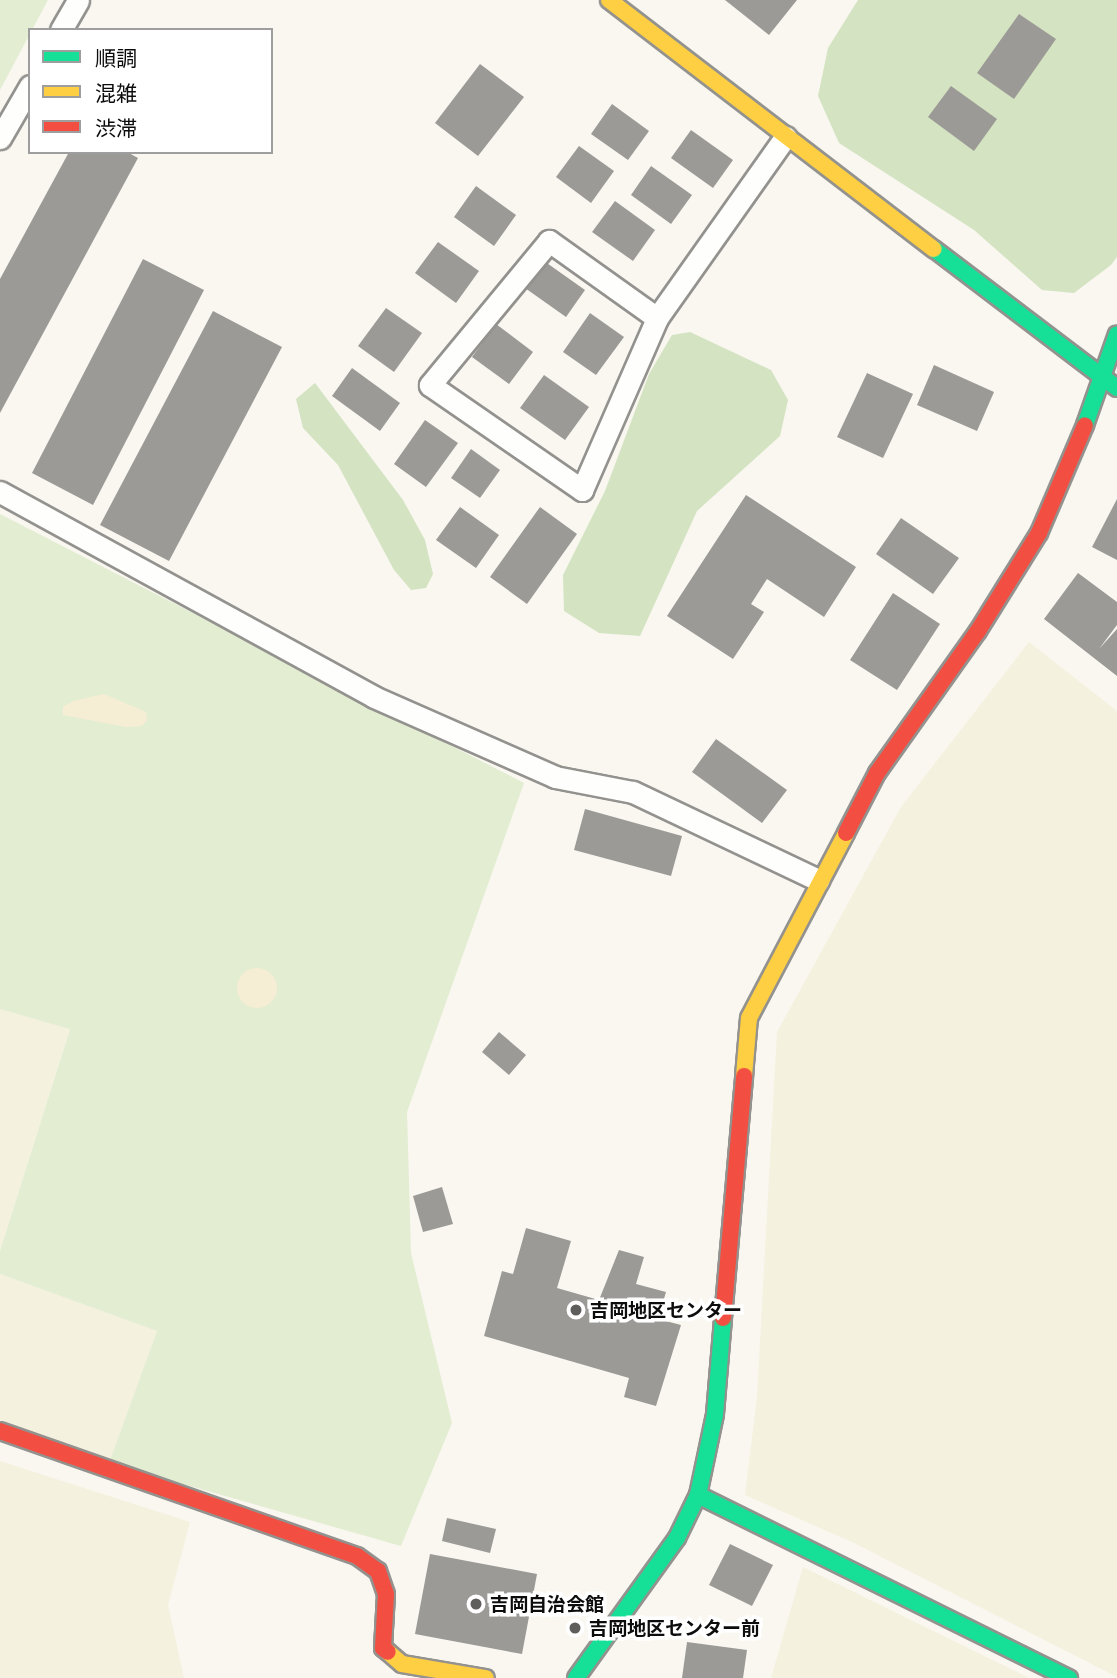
<!DOCTYPE html>
<meta charset="utf-8">
<style>
body{margin:0}
#map{position:relative;width:1117px;height:1678px;overflow:hidden;background:#f9f7f0;font-family:"PT Serif","Noto Sans JP",serif}
div>[style]{position:absolute}
.farmland>*{inset:0;background:#f4f1de}
.green>*{inset:0;background:#e3edd2}
.forest>*{inset:0;background:#d4e3c1}
.sand>*{inset:0;background:#f6eed4}
.round{border-radius:50%}
.building>*{inset:0;background:#9c9a96}
.roads{filter:drop-shadow(2px 0 #93928f) drop-shadow(-2px 0 #93928f) drop-shadow(0 2px #93928f) drop-shadow(0 -2px #93928f)}
.lane>*{height:21px;margin:-10.5px;padding:0 10.5px;transform-origin:10.5px;border-radius:10.5px;background:#fefefd}
.fast>*{height:16px;margin:-8px;padding:0 8px;transform-origin:8px;border-radius:8px;background:#16e098}
.slow>*{height:16px;margin:-8px;padding:0 8px;transform-origin:8px;border-radius:8px;background:#ffcf43}
.jam>*{height:16px;margin:-8px;padding:0 8px;transform-origin:8px;border-radius:8px;background:#f24e42}
.dots>*{width:19px;height:19px;translate:-50% -50%;box-sizing:border-box;border:4px solid #fff;border-radius:50%}
span{translate:-50% -50%;white-space:nowrap;text-align:center;line-height:1.15;-webkit-text-stroke:7px #fff;paint-order:stroke}
.poi-label{font-size:19px;color:#0c0c0c;font-weight:700}
.left{translate:0 -50%;text-align:left}
.legend{position:absolute;left:28px;top:28px;width:245px;height:126px;box-sizing:border-box;background:#fff;border:2px solid #9e9e9e;margin:0;padding:9px 12px;list-style:none;font-size:21px;color:#0c0c0c}
.legend li{display:flex;align-items:center;gap:14px;height:35px}
.legend b{width:35px;border:2px solid #9e9e9e}
</style>
<div id="map">
<div class="farmland">
<i style="clip-path:polygon(1029px 642px,1117px 711px,1117px 1677px,854px 1543px,745px 1495px,757px 1397px,777px 1032px,901px 807px)"></i>
<i style="clip-path:polygon(0 1009px,70px 1028px,0 1251px)"></i>
<i style="clip-path:polygon(0 1274px,157px 1331px,109px 1463px,0 1420px)"></i>
<i style="clip-path:polygon(0 1461px,190px 1522px,168px 1605px,184px 1678px,0 1678px)"></i>
<i style="clip-path:polygon(803px 1567px,1029px 1678px,771px 1678px)"></i>
</div>
<div class="green">
<i style="clip-path:polygon(0 0,48px 0,0 90px)"></i>
<i style="clip-path:polygon(0 514px,524px 783px,407px 1112px,411px 1253px,452px 1423px,401px 1546px,109px 1463px,157px 1331px,0 1274px,0 1251px,70px 1029px,0 1009px)"></i>
</div>
<div class="forest">
<i style="clip-path:polygon(858px 0,1117px 0,1117px 257px,1111px 265px,1074px 293px,1042px 290px,974px 230px,839px 143px,818px 96px,828px 48px)"></i>
<i style="clip-path:polygon(690px 332px,771px 370px,788px 400px,780px 436px,697px 511px,640px 636px,599px 633px,564px 611px,563px 575px,605px 491px,649px 374px,672px 335px)"></i>
<i style="clip-path:polygon(315px 383px,403px 500px,425px 540px,433px 574px,426px 588px,411px 590px,394px 570px,338px 465px,303px 428px,296px 399px)"></i>
</div>
<div class="sand">
<i style="clip-path:polygon(104px 694px,146px 712px,147px 720px,142px 726px,126px 727px,63px 715px,63px 707px,73px 701px)"></i>
<i class="round" style="left:237px;top:968px;width:40px;height:40px"></i>
</div>
<div class="building">
<i style="clip-path:polygon(725px 0,797px 0,769px 35px)"></i>
<i style="clip-path:polygon(1019px 14px,1056px 39px,1014px 99px,977px 73px)"></i>
<i style="clip-path:polygon(480px 64px,524px 97px,478px 156px,435px 123px)"></i>
<i style="clip-path:polygon(951px 86px,997px 119px,974px 151px,928px 117px)"></i>
<i style="clip-path:polygon(612px 104px,649px 131px,628px 160px,591px 134px)"></i>
<i style="clip-path:polygon(691px 130px,733px 160px,713px 188px,671px 158px)"></i>
<i style="clip-path:polygon(579px 146px,614px 171px,591px 203px,556px 177px)"></i>
<i style="clip-path:polygon(69px 152px,127px 152px,138px 158px,0 413px,0 279px)"></i>
<i style="clip-path:polygon(651px 166px,692px 195px,671px 224px,631px 195px)"></i>
<i style="clip-path:polygon(476px 186px,516px 215px,494px 246px,454px 217px)"></i>
<i style="clip-path:polygon(615px 201px,655px 230px,633px 261px,592px 232px)"></i>
<i style="clip-path:polygon(438px 242px,479px 271px,456px 303px,415px 273px)"></i>
<i style="clip-path:polygon(143px 259px,204px 290px,93px 505px,32px 473px)"></i>
<i style="clip-path:polygon(544px 261px,585px 290px,566px 317px,525px 288px)"></i>
<i style="clip-path:polygon(386px 308px,422px 333px,394px 372px,358px 346px)"></i>
<i style="clip-path:polygon(213px 311px,282px 347px,169px 561px,100px 525px)"></i>
<i style="clip-path:polygon(590px 313px,624px 337px,596px 375px,563px 352px)"></i>
<i style="clip-path:polygon(496px 324px,533px 352px,509px 384px,472px 357px)"></i>
<i style="clip-path:polygon(934px 365px,994px 392px,977px 431px,917px 405px)"></i>
<i style="clip-path:polygon(352px 368px,400px 403px,380px 431px,332px 396px)"></i>
<i style="clip-path:polygon(867px 373px,913px 394px,883px 458px,837px 437px)"></i>
<i style="clip-path:polygon(544px 375px,589px 407px,565px 440px,520px 408px)"></i>
<i style="clip-path:polygon(425px 420px,458px 443px,426px 487px,394px 464px)"></i>
<i style="clip-path:polygon(471px 449px,500px 470px,480px 498px,451px 478px)"></i>
<i style="clip-path:polygon(746px 495px,856px 567px,824px 617px,767px 579px,751px 604px,764px 612px,733px 659px,667px 616px)"></i>
<i style="clip-path:polygon(1117px 499px,1117px 560px,1092px 547px)"></i>
<i style="clip-path:polygon(460px 507px,499px 535px,476px 568px,436px 540px)"></i>
<i style="clip-path:polygon(540px 507px,577px 534px,527px 604px,490px 577px)"></i>
<i style="clip-path:polygon(901px 518px,959px 558px,933px 594px,876px 554px)"></i>
<i style="clip-path:polygon(1078px 573px,1117px 602px,1117px 625px,1099px 649px,1117px 629px,1117px 676px,1044px 619px)"></i>
<i style="clip-path:polygon(893px 593px,940px 624px,897px 690px,850px 660px)"></i>
<i style="clip-path:polygon(716px 739px,787px 790px,762px 823px,692px 772px)"></i>
<i style="clip-path:polygon(585px 809px,682px 836px,671px 876px,574px 850px)"></i>
<i style="clip-path:polygon(499px 1032px,526px 1055px,509px 1075px,482px 1052px)"></i>
<i style="clip-path:polygon(442px 1187px,453px 1224px,423px 1232px,413px 1196px)"></i>
<i style="clip-path:polygon(526px 1228px,571px 1241px,557px 1288px,599px 1300px,619px 1250px,644px 1257px,636px 1284px,666px 1292px,658px 1319px,681px 1325px,656px 1406px,624px 1397px,629px 1378px,484px 1336px,502px 1271px,513px 1274px)"></i>
<i style="clip-path:polygon(447px 1518px,496px 1529px,490px 1553px,442px 1541px)"></i>
<i style="clip-path:polygon(730px 1544px,773px 1565px,752px 1606px,709px 1585px)"></i>
<i style="clip-path:polygon(430px 1554px,537px 1574px,522px 1654px,415px 1634px)"></i>
<i style="clip-path:polygon(687px 1642px,747px 1650px,743px 1678px,682px 1678px)"></i>
</div>
<div class="roads">
<div class="lane">
<i style="left:61px;top:30px;width:34px;rotate:-60deg"></i>
<i style="left:0;top:138px;width:60px;rotate:-60deg"></i>
<i style="left:657px;top:318px;width:133px;rotate:-144.5deg"></i>
<i style="left:549px;top:241px;width:187px;rotate:129.6deg"></i>
<i style="left:430px;top:385px;width:185px;rotate:34.6deg"></i>
<i style="left:582px;top:490px;width:188px;rotate:-66.4deg"></i>
<i style="left:657px;top:318px;width:222px;rotate:-54.7deg"></i>
<i style="left:0;top:492px;width:426px;rotate:28.7deg"></i>
<i style="left:374px;top:697px;width:198px;rotate:23.8deg"></i>
<i style="left:555px;top:777px;width:79px;rotate:10.9deg"></i>
<i style="left:633px;top:792px;width:205px;rotate:25.4deg"></i>
</div>
<div class="fast">
<i style="left:934px;top:249px;width:230px;rotate:37.2deg"></i>
<i style="left:1085px;top:425px;width:96px;rotate:-70.6deg"></i>
<i style="left:698px;top:1495px;width:414px;rotate:26.3deg"></i>
<i style="left:576px;top:1678px;width:173px;rotate:-54.2deg"></i>
<i style="left:677px;top:1538px;width:48px;rotate:-64deg"></i>
<i style="left:698px;top:1495px;width:83px;rotate:-78.1deg"></i>
<i style="left:715px;top:1414px;width:96px;rotate:-85.2deg"></i>
</div>
<div class="slow">
<i style="left:609px;top:0;width:409px;rotate:37.5deg"></i>
<i style="left:744px;top:1076px;width:58px;rotate:-85.1deg"></i>
<i style="left:749px;top:1018px;width:209px;rotate:-62.3deg"></i>
<i style="left:388px;top:1652px;width:18px;rotate:41deg"></i>
<i style="left:402px;top:1664px;width:85px;rotate:9.5deg"></i>
</div>
<div class="jam">
<i style="left:846px;top:833px;width:68px;rotate:-62.7deg"></i>
<i style="left:877px;top:773px;width:174px;rotate:-54.6deg"></i>
<i style="left:978px;top:631px;width:115px;rotate:-58.1deg"></i>
<i style="left:1039px;top:533px;width:117px;rotate:-66.9deg"></i>
<i style="left:723px;top:1318px;width:243px;rotate:-85deg"></i>
<i style="left:0;top:1431px;width:378px;rotate:19.3deg"></i>
<i style="left:357px;top:1556px;width:26px;rotate:36deg"></i>
<i style="left:378px;top:1571px;width:24px;rotate:71deg"></i>
<i style="left:386px;top:1594px;width:54px;rotate:93.2deg"></i>
<i style="left:383px;top:1648px;width:6px;rotate:39deg"></i>
</div>
</div>
<div class="dots">
<i style="left:576px;top:1310px;background:#5f5e5c"></i>
<i style="left:476px;top:1604px;background:#5f5e5c"></i>
<i style="left:575px;top:1628px;background:#5f5e5c"></i>
</div>
<div class="poi-label">
<span class="left" style="left:590px;top:1310px">吉岡地区センター</span>
<span class="left" style="left:490px;top:1604px">吉岡自治会館</span>
<span class="left" style="left:589px;top:1628px">吉岡地区センター前</span>
</div>
<ul class="legend">
<li><b style="height:9px;background:#16e098"></b>順調</li>
<li><b style="height:9px;background:#ffcf43"></b>混雑</li>
<li><b style="height:9px;background:#f24e42"></b>渋滞</li>
</ul>
</div>
